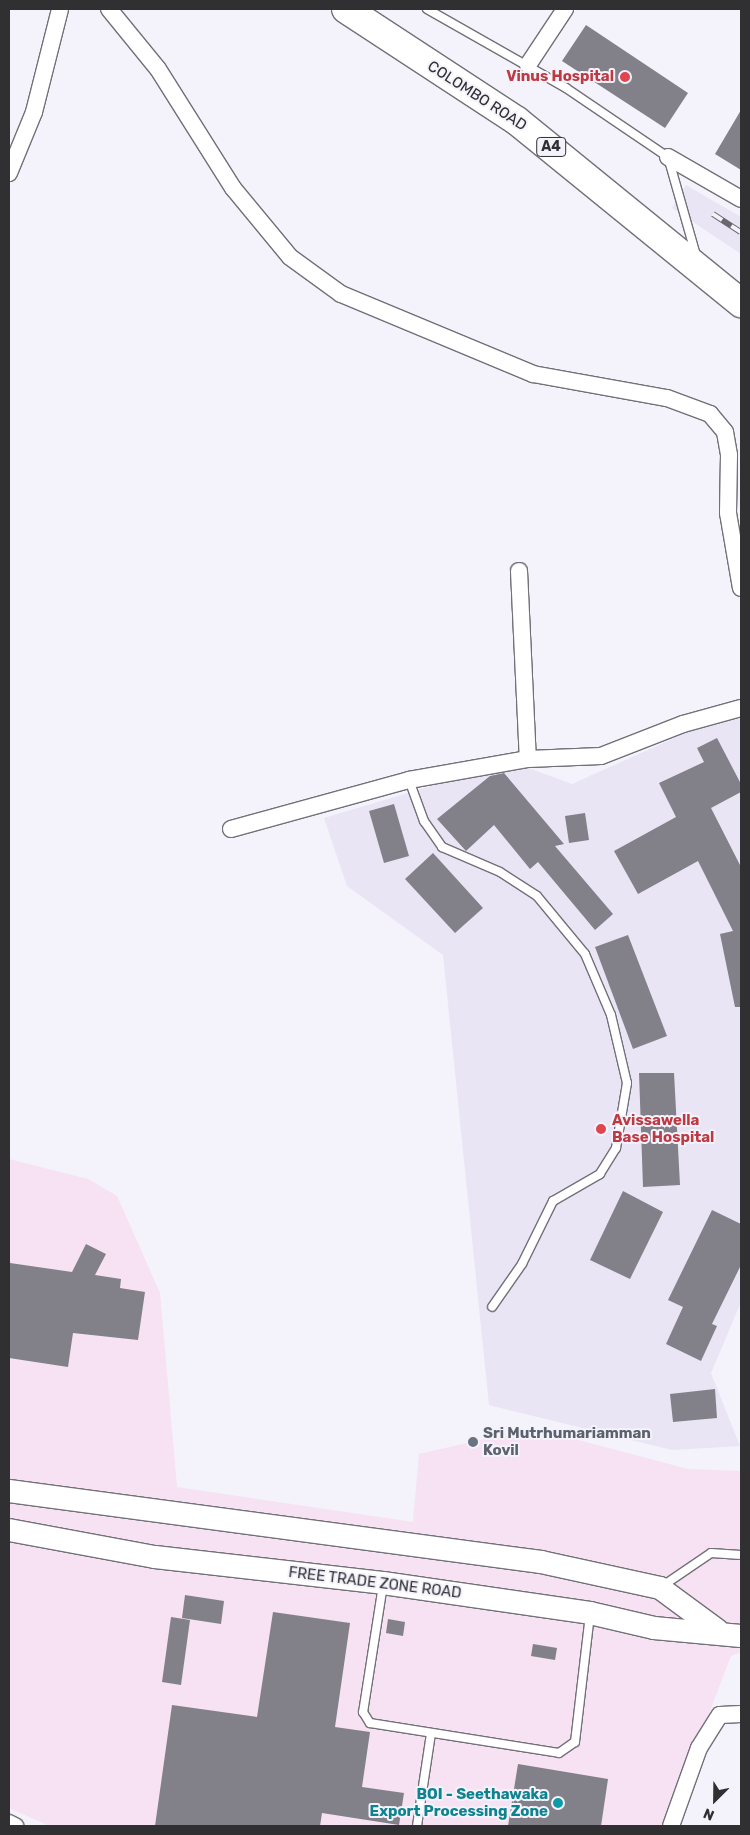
<!DOCTYPE html>
<style>
body{margin:0}
#map{position:relative;width:750px;height:1835px;overflow:hidden;background:#f4f2fb;font-family:Rubik,sans-serif}
div>[style]{position:absolute}
.built>*{inset:0;background:#e9e5f5}
.industrial>*{inset:0;background:#f6e2f2}
.building>*{inset:0;background:#828088}
.roads{filter:drop-shadow(1px 0 #727078) drop-shadow(-1px 0 #727078) drop-shadow(0 1px #727078) drop-shadow(0 -1px #727078)}
.lane>*{height:8px;margin:-4px;padding:0 4px;transform-origin:4px;border-radius:4px;background:#fff}
.street>*{height:16px;margin:-8px;padding:0 8px;transform-origin:8px;border-radius:8px;background:#fff}
.secondary>*{height:22px;margin:-11px;padding:0 11px;transform-origin:11px;border-radius:11px;background:#fff}
.highway>*{height:28px;margin:-14px;padding:0 14px;transform-origin:14px;border-radius:14px;background:#fff}
.rail>*{height:5.5px;margin-top:-2.75px;transform-origin:0;background:repeating-linear-gradient(90deg,#f4f2fb 0 11px,#69686d 0 22px);box-sizing:border-box;border-block:1px solid #69686d}
.dots>*{width:14px;height:14px;translate:-50% -50%;box-sizing:border-box;border:2px solid #f4f2fb;border-radius:50%}
span{translate:-50% -50%;white-space:nowrap;text-align:center;line-height:1.15;-webkit-text-stroke:4px #f4f2fb;paint-order:stroke}
.shield-label span{padding:1px 4px;background:#f4f2fb;border:1px solid;border-radius:4px;-webkit-text-stroke-width:0}
.shield-label{font-size:14px;color:#303033;font-weight:700}
.health-label{font-size:15px;color:#be3a42;font-weight:700}
.right{translate:-100% -50%;text-align:right}
.left{translate:0 -50%;text-align:left}
.street-label{font-size:15px;color:#303033}
.worship-label{font-size:15px;color:#5b616d;font-weight:700}
.culture-label{font-size:15px;color:#0d838f;font-weight:700}
.frame{position:absolute;inset:0;border:10px solid #303033;pointer-events:none}
.north{position:absolute;left:690px;top:1775px;width:50px;height:50px;-webkit-text-stroke:4px #f4f2fb;paint-order:stroke;rotate:203deg;font-size:14px;font-weight:700;line-height:20px;text-align:center;color:#303033}
.north::after{content:'';display:block;margin:auto;width:18px;height:22px;background:#303033;clip-path:polygon(50% 0,100% 100%,50% 72%,0 100%)}
</style>
<div id="map">
<div class="built">
<i style="clip-path:polygon(686px 185px,741px 217px,741px 254px,672px 208px)"></i>
<i style="clip-path:polygon(741px 718px,741px 1302px,711px 1373px,740px 1446px,672px 1450px,489px 1405px,443px 955px,347px 886px,324px 818px,499px 766px,523px 766px,572px 784px,688px 732px)"></i>
</div>
<div class="industrial">
<i style="clip-path:polygon(9px 1159px,88px 1179px,117px 1196px,160px 1293px,177px 1487px,413px 1522px,419px 1454px,533px 1428px,688px 1469px,741px 1471px,741px 1652px,731px 1656px,666px 1826px,50px 1826px,9px 1808px)"></i>
</div>
<div class="building">
<i style="clip-path:polygon(586px 25px,688px 93px,665px 128px,562px 61px)"></i>
<i style="clip-path:polygon(741px 110px,741px 170px,715px 154px)"></i>
<i style="clip-path:polygon(717px 738px,741px 784px,741px 792px,711px 808px,741px 867px,741px 1007px,735px 1007px,720px 934px,733px 931px,698px 861px,638px 894px,614px 851px,676px 817px,659px 783px,704px 762px,697px 748px)"></i>
<i style="clip-path:polygon(504px 773px,564px 844px,555px 846px,613px 914px,595px 930px,538px 862px,530px 869px,494px 825px,466px 851px,437px 819px,490px 776px)"></i>
<i style="clip-path:polygon(394px 804px,409px 856px,384px 863px,369px 811px)"></i>
<i style="clip-path:polygon(585px 813px,589px 840px,569px 843px,565px 816px)"></i>
<i style="clip-path:polygon(433px 853px,483px 908px,455px 933px,405px 879px)"></i>
<i style="clip-path:polygon(628px 935px,667px 1036px,633px 1049px,595px 947px)"></i>
<i style="clip-path:polygon(639px 1073px,674px 1073px,680px 1185px,643px 1187px)"></i>
<i style="clip-path:polygon(623px 1191px,663px 1212px,630px 1279px,590px 1260px)"></i>
<i style="clip-path:polygon(712px 1210px,741px 1224px,741px 1265px,712px 1324px,717px 1326px,701px 1361px,666px 1344px,683px 1307px,668px 1300px)"></i>
<i style="clip-path:polygon(86px 1244px,106px 1254px,95px 1275px,121px 1279px,120px 1288px,145px 1292px,138px 1340px,73px 1333px,68px 1367px,9px 1358px,10px 1263px,72px 1272px)"></i>
<i style="clip-path:polygon(715px 1389px,717px 1418px,673px 1422px,670px 1394px)"></i>
<i style="clip-path:polygon(185px 1595px,224px 1601px,221px 1624px,182px 1618px)"></i>
<i style="clip-path:polygon(273px 1612px,350px 1623px,335px 1727px,370px 1732px,362px 1787px,404px 1793px,399px 1825px,322px 1813px,320px 1826px,155px 1826px,172px 1705px,257px 1717px)"></i>
<i style="clip-path:polygon(171px 1617px,190px 1620px,181px 1685px,162px 1682px)"></i>
<i style="clip-path:polygon(388px 1619px,405px 1622px,403px 1636px,386px 1633px)"></i>
<i style="clip-path:polygon(533px 1644px,557px 1648px,555px 1660px,531px 1656px)"></i>
<i style="clip-path:polygon(518px 1764px,608px 1779px,601px 1826px,508px 1826px)"></i>
</div>
<div class="roads">
<div class="lane">
<i style="left:427px;top:9px;width:160px;rotate:29.6deg"></i>
<i style="left:566px;top:88px;width:123px;rotate:34.1deg"></i>
<i style="left:668px;top:157px;width:102px;rotate:74.1deg"></i>
<i style="left:409px;top:780px;width:44px;rotate:69.9deg"></i>
<i style="left:424px;top:821px;width:32px;rotate:55deg"></i>
<i style="left:442px;top:847px;width:63px;rotate:23.3deg"></i>
<i style="left:500px;top:872px;width:44px;rotate:33deg"></i>
<i style="left:537px;top:896px;width:75px;rotate:50.4deg"></i>
<i style="left:585px;top:954px;width:66px;rotate:66.9deg"></i>
<i style="left:611px;top:1015px;width:70px;rotate:76.8deg"></i>
<i style="left:627px;top:1083px;width:66px;rotate:99.6deg"></i>
<i style="left:616px;top:1148px;width:31px;rotate:122deg"></i>
<i style="left:600px;top:1174px;width:54px;rotate:150.1deg"></i>
<i style="left:553px;top:1201px;width:70px;rotate:116.2deg"></i>
<i style="left:522px;top:1264px;width:52px;rotate:124.9deg"></i>
<i style="left:383px;top:1585px;width:129px;rotate:98.9deg"></i>
<i style="left:363px;top:1712px;width:13px;rotate:58deg"></i>
<i style="left:370px;top:1723px;width:191px;rotate:9deg"></i>
<i style="left:559px;top:1753px;width:19px;rotate:-35deg"></i>
<i style="left:575px;top:1742px;width:128px;rotate:-83.3deg"></i>
<i style="left:661px;top:1587px;width:60px;rotate:-34.2deg"></i>
<i style="left:711px;top:1553px;width:30px;rotate:4deg"></i>
<i style="left:417px;top:1826px;width:94px;rotate:-81.4deg"></i>
</div>
<div class="street">
<i style="left:109px;top:9px;width:77px;rotate:50.8deg"></i>
<i style="left:158px;top:69px;width:141px;rotate:57.8deg"></i>
<i style="left:233px;top:188px;width:89px;rotate:50.4deg"></i>
<i style="left:290px;top:257px;width:63px;rotate:36deg"></i>
<i style="left:341px;top:294px;width:208px;rotate:22.6deg"></i>
<i style="left:533px;top:374px;width:136px;rotate:10.2deg"></i>
<i style="left:667px;top:398px;width:46px;rotate:20.4deg"></i>
<i style="left:710px;top:414px;width:23px;rotate:50deg"></i>
<i style="left:725px;top:432px;width:23px;rotate:80deg"></i>
<i style="left:729px;top:455px;width:58px;rotate:91deg"></i>
<i style="left:728px;top:513px;width:76px;rotate:80.2deg"></i>
<i style="left:528px;top:65px;width:67px;rotate:-56.5deg"></i>
<i style="left:668px;top:157px;width:84px;rotate:29.9deg"></i>
<i style="left:9px;top:173px;width:66px;rotate:-67.7deg"></i>
<i style="left:34px;top:112px;width:106px;rotate:-75.8deg"></i>
<i style="left:519px;top:571px;width:188px;rotate:87.3deg"></i>
<i style="left:231px;top:829px;width:185px;rotate:-15.4deg"></i>
<i style="left:409px;top:780px;width:121px;rotate:-10deg"></i>
<i style="left:528px;top:759px;width:73px;rotate:-2.4deg"></i>
<i style="left:601px;top:756px;width:88px;rotate:-21.3deg"></i>
<i style="left:683px;top:724px;width:60px;rotate:-15.4deg"></i>
<i style="left:9px;top:1823px;width:7px;rotate:27deg"></i>
<i style="left:671px;top:1826px;width:83px;rotate:-70.3deg"></i>
<i style="left:699px;top:1748px;width:39px;rotate:-58deg"></i>
<i style="left:720px;top:1715px;width:21px;rotate:-3deg"></i>
</div>
<div class="secondary">
<i style="left:9px;top:1491px;width:537px;rotate:7.6deg"></i>
<i style="left:541px;top:1562px;width:122px;rotate:12.3deg"></i>
<i style="left:660px;top:1588px;width:71px;rotate:36.4deg"></i>
<i style="left:9px;top:1530px;width:148px;rotate:10.5deg"></i>
<i style="left:155px;top:1557px;width:229px;rotate:6.5deg"></i>
<i style="left:383px;top:1583px;width:209px;rotate:8.2deg"></i>
<i style="left:590px;top:1613px;width:66px;rotate:13.2deg"></i>
<i style="left:654px;top:1628px;width:87px;rotate:5.3deg"></i>
</div>
<div class="highway">
<i style="left:346px;top:9px;width:204px;rotate:33.2deg"></i>
<i style="left:517px;top:121px;width:289px;rotate:39.1deg"></i>
</div>
</div>
<div class="rail">
<i style="left:713px;top:214px;width:33px;rotate:33deg"></i>
</div>
<div class="dots">
<i style="left:625px;top:77px;background:#e0444e"></i>
<i style="left:601px;top:1129px;background:#e0444e"></i>
<i style="left:473px;top:1442px;background:#6b7280"></i>
<i style="left:558px;top:1803px;background:#0f9aa8"></i>
</div>
<div class="shield-label">
<span style="left:551px;top:147px">A4</span>
</div>
<div class="health-label">
<span class="right" style="left:614px;top:77px">Vinus Hospital</span>
<span class="left" style="left:612px;top:1129px">Avissawella<br>Base Hospital</span>
</div>
<div class="street-label">
<span style="left:477px;top:96px;rotate:33deg">COLOMBO ROAD</span>
<span style="left:375px;top:1583px;rotate:7deg">FREE TRADE ZONE ROAD</span>
</div>
<div class="worship-label">
<span class="left" style="left:483px;top:1442px">Sri Mutrhumariamman<br>Kovil</span>
</div>
<div class="culture-label">
<span class="right" style="left:548px;top:1803px">BOI - Seethawaka<br>Export Processing Zone</span>
</div>
<div class="frame"></div>
<div class="north">N</div>
</div>
